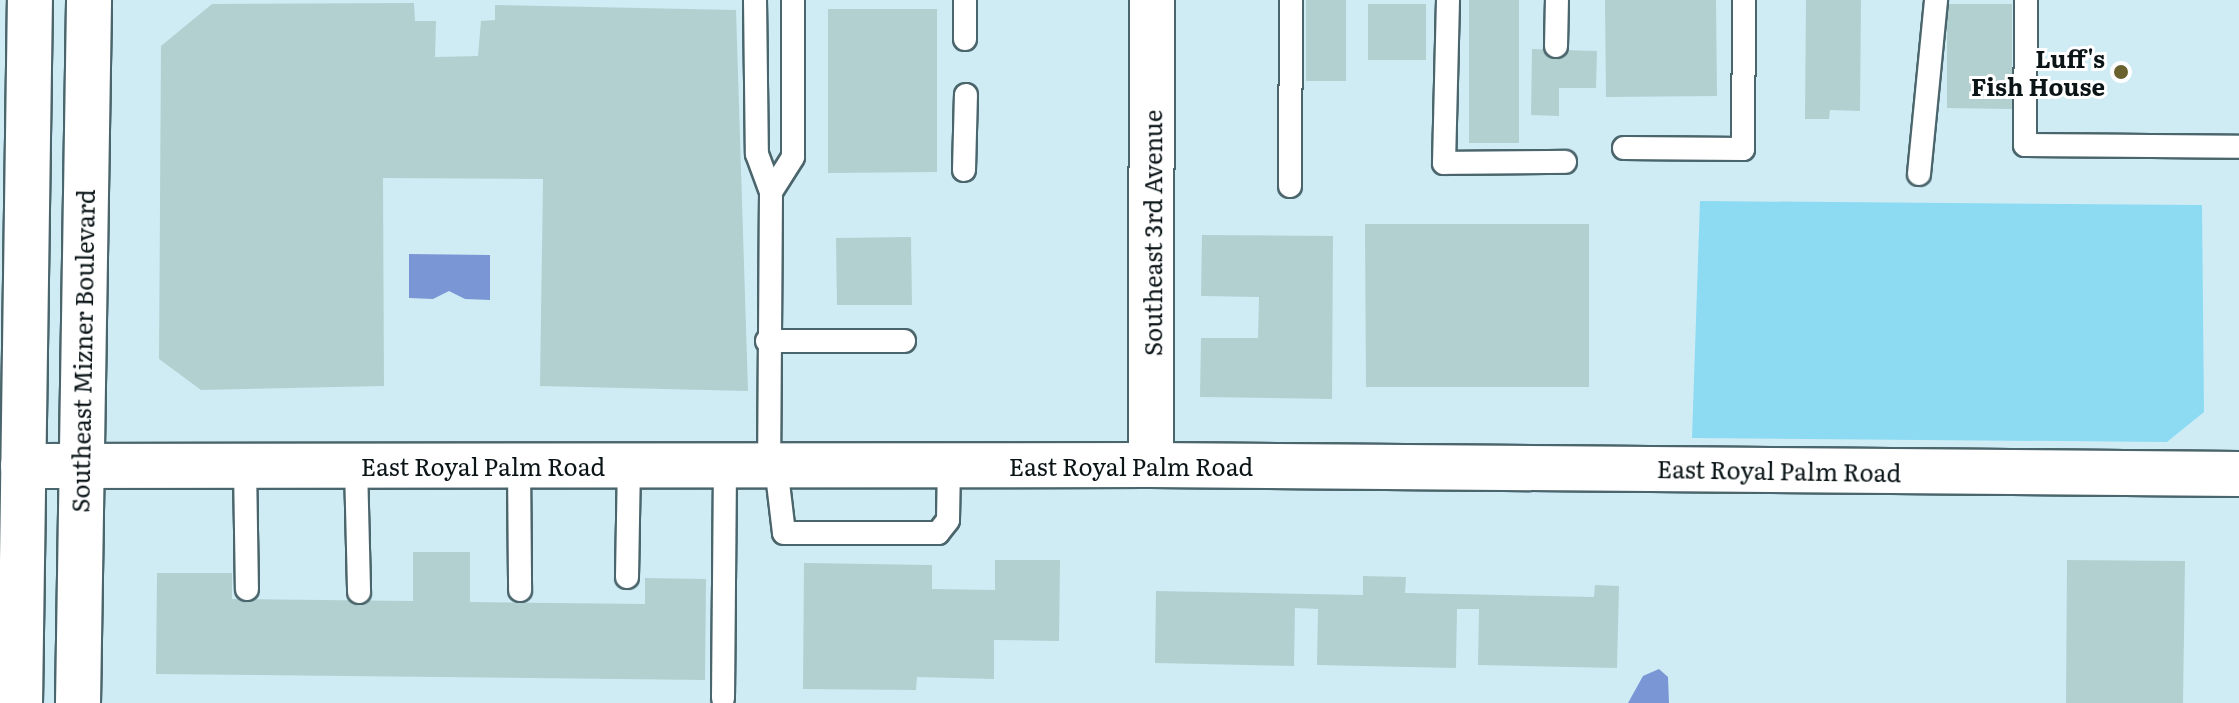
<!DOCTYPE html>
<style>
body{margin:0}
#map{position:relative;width:2239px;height:703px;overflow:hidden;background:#cfecf5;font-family:Literata,serif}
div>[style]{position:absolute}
.green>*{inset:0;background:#8cdbf2}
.water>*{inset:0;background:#7a96d4}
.building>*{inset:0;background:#b2d0d0}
.roads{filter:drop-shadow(2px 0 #4b656c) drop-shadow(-2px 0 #4b656c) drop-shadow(0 2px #4b656c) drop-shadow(0 -2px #4b656c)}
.lane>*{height:22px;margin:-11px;padding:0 11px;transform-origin:11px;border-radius:11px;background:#fff}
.street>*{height:44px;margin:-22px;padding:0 22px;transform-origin:22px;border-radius:22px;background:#fff}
.secondary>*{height:44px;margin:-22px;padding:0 22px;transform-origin:22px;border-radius:22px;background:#fff}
.dots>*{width:22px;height:22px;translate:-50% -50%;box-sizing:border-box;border:4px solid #fff;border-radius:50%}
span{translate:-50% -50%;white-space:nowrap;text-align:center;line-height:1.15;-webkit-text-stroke:6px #fff;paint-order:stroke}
.poi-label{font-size:24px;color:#0b1518;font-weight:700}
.right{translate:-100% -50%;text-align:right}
.street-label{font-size:24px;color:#0b1518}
</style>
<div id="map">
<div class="green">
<i style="clip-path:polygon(1700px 201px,2202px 205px,2204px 412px,2167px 442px,1692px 438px)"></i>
</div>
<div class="water">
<i style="clip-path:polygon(409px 254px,490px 255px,490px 300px,465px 299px,449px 291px,433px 299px,409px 298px)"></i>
<i style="clip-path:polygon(1659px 669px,1668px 677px,1669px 703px,1628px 703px,1643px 676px)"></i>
</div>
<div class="building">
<i style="clip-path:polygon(1306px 0,1346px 0,1346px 81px,1306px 81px)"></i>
<i style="clip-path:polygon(1469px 0,1519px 0,1519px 143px,1469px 143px)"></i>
<i style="clip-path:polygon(1605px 0,1716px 0,1717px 96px,1606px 97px)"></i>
<i style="clip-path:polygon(1806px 0,1861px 0,1860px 111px,1830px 110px,1829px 119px,1805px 119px)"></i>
<i style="clip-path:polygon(414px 3px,415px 21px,436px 21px,435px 57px,478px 56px,481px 21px,495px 20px,495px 5px,736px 10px,748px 391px,540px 386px,543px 179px,383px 178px,384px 386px,201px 390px,159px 359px,161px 46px,212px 4px)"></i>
<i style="clip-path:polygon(1368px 4px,1426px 4px,1426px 60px,1368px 60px)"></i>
<i style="clip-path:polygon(1947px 4px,2012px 4px,2012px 109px,1947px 108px)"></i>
<i style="clip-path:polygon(828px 9px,937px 9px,937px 172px,828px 173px)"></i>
<i style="clip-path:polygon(1532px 49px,1597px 51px,1596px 88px,1559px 88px,1559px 116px,1531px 115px)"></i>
<i style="clip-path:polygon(1365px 224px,1589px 224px,1589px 387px,1366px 387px)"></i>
<i style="clip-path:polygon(1202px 235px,1333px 236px,1332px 399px,1200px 397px,1201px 338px,1258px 338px,1259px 297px,1201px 296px)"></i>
<i style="clip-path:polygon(911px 237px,912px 305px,837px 305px,836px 238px)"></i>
<i style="clip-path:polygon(413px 552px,470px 552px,470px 602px,645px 604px,645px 578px,706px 579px,705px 680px,156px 674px,157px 573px,232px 573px,232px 599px,413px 601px)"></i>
<i style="clip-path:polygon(995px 560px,1060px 560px,1059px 641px,994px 640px,994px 679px,917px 677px,916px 690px,803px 689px,804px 563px,932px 565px,932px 589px,995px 590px)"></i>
<i style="clip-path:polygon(2067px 560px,2185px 561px,2183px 703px,2066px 703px)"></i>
<i style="clip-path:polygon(1363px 576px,1406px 577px,1405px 593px,1594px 597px,1595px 585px,1619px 586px,1617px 668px,1478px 665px,1479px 609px,1457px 609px,1456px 668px,1317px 665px,1318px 609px,1295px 608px,1294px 666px,1155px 663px,1156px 591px,1363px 595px)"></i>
</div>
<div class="roads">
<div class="lane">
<i style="left:755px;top:0;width:154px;rotate:89.3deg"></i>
<i style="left:757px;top:154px;width:40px;rotate:69.8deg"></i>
<i style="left:771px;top:192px;width:274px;rotate:90.4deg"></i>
<i style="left:1448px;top:0;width:163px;rotate:91.4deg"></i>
<i style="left:1444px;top:163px;width:121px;rotate:-0.5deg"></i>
<i style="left:2026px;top:0;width:145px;rotate:90.4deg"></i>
<i style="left:2025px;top:145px;width:214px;rotate:0.5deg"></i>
<i style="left:965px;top:39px;width:39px;rotate:-90deg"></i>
<i style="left:1556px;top:46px;width:46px;rotate:-88.8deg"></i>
<i style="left:1624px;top:148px;width:119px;rotate:0.5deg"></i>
<i style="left:1743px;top:149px;width:149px;rotate:-89.6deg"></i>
<i style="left:964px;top:170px;width:75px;rotate:-88.5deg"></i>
<i style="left:1919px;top:174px;width:175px;rotate:-84.4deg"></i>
<i style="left:1290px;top:186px;width:186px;rotate:-89.7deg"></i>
<i style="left:771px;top:192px;width:41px;rotate:-57.8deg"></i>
<i style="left:793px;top:157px;width:157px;rotate:-90deg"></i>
<i style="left:767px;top:341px;width:137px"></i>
<i style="left:519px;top:465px;width:125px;rotate:89.5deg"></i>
<i style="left:245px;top:466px;width:123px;rotate:89.1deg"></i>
<i style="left:356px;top:466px;width:126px;rotate:88.6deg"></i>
<i style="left:776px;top:466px;width:67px;rotate:83.2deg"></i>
<i style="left:784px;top:533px;width:154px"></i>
<i style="left:938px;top:533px;width:16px;rotate:-52deg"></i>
<i style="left:948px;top:520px;width:55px;rotate:-89deg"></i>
<i style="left:627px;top:577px;width:111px;rotate:-89deg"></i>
<i style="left:723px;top:698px;width:233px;rotate:-89.5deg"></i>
</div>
<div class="street">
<i style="left:1151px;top:465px;width:465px;rotate:-89.9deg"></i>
<i style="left:23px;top:466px;width:1128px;rotate:-0.05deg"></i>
<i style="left:1151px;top:465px;width:1088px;rotate:0.47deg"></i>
</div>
<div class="secondary">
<i style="left:20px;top:703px;width:703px;rotate:-89.19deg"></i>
<i style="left:78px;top:703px;width:703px;rotate:-89.1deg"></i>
</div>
</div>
<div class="dots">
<i style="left:2121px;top:72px;background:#69622e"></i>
</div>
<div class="poi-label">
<span class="right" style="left:2105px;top:72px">Luff's<br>Fish House</span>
</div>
<div class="street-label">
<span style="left:1152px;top:233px;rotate:-90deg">Southeast 3rd Avenue</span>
<span style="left:82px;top:351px;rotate:-89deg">Southeast Mizner Boulevard</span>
<span style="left:483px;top:466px">East Royal Palm Road</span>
<span style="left:1131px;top:466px">East Royal Palm Road</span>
<span style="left:1779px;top:470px;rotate:1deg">East Royal Palm Road</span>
</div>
</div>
